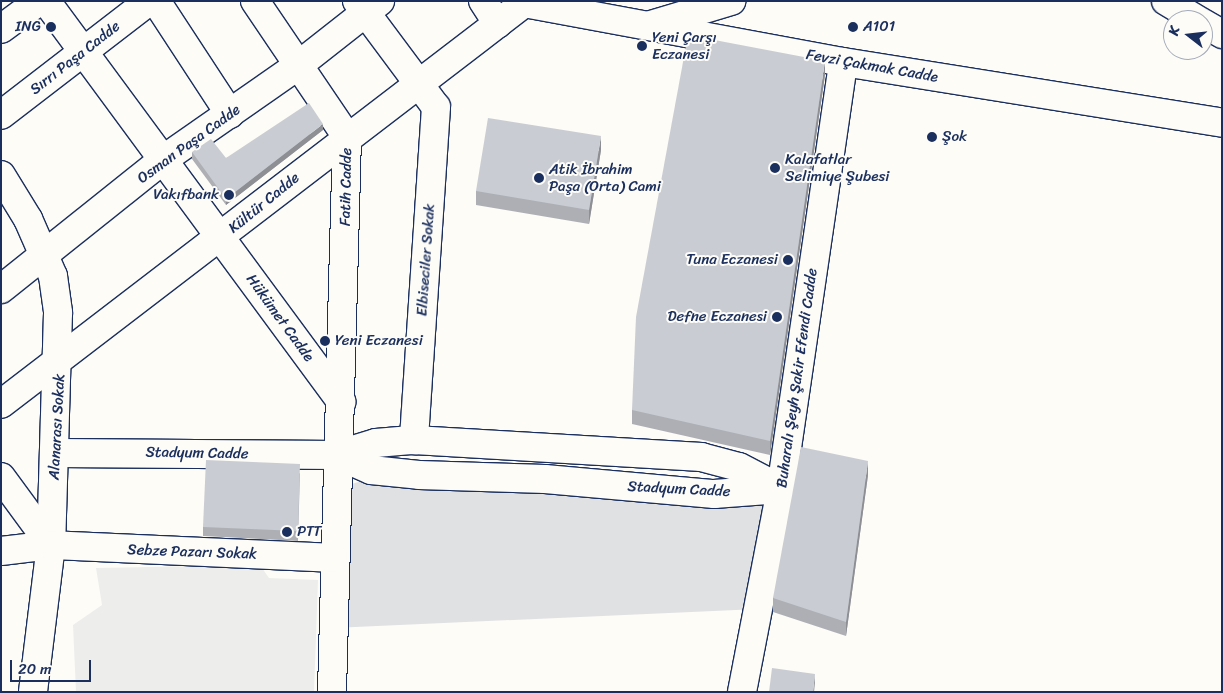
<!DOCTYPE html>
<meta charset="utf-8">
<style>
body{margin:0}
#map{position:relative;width:1223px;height:693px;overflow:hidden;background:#fdfcf7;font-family:Sriracha,sans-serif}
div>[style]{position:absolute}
.built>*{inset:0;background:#edeeec}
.green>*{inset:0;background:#e0e1e3}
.roads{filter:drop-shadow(1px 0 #1b2f5e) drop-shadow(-1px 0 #1b2f5e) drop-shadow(0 1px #1b2f5e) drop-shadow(0 -1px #1b2f5e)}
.minor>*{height:28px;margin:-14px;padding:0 14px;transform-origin:14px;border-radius:14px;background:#fdfcf7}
.wall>*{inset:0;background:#adafb5}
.shaded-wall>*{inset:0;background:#8d8f94}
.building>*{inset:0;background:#c9ccd3}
.dots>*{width:14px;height:14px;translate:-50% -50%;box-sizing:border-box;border:2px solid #fdfcf7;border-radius:50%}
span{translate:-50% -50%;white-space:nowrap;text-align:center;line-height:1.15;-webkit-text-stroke:4px #fdfcf7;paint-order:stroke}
.poi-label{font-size:15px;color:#1b2f5e}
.right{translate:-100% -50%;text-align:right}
.left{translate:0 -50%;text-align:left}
.street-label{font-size:15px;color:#1b2f5e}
.frame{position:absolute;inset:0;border:2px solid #1b2f5e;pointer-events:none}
.north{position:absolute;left:1163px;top:10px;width:50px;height:50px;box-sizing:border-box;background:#fdfcf7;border:1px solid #a3aaba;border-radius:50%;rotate:286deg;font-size:14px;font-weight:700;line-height:20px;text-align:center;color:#1b2f5e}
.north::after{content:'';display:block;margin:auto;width:18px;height:22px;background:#1b2f5e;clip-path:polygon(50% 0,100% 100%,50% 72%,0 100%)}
.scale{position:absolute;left:10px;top:660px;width:81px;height:22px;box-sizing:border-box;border:2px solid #1b2f5e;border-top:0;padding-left:6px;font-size:15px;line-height:18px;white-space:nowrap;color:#1b2f5e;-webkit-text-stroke:4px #fdfcf7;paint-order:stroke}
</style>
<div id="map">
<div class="built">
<i style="clip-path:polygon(260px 565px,269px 578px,318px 580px,314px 692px,76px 692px,73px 625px,102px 605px,96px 568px)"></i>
</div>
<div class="green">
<i style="clip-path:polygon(374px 477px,781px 489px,758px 609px,333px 628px,336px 489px)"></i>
</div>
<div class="roads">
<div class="minor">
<i style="left:46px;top:1px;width:498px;rotate:53.6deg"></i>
<i style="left:156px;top:1px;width:135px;rotate:56.8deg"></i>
<i style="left:255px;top:1px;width:164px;rotate:55.9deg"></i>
<i style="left:347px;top:137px;width:555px;rotate:91.55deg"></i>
<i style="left:357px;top:1px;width:132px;rotate:53.3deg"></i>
<i style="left:436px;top:107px;width:334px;rotate:93.8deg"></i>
<i style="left:483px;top:1px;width:27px;rotate:57deg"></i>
<i style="left:1166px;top:1px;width:37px;rotate:31deg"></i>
<i style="left:524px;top:3px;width:324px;rotate:10.5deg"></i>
<i style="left:843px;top:62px;width:384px;rotate:9.1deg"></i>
<i style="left:1203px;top:23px;width:22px;rotate:30deg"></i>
<i style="left:651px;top:25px;width:84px;rotate:-16.7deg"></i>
<i style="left:1px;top:29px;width:47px;rotate:-36.4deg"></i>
<i style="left:1px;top:115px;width:187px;rotate:-37.6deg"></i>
<i style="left:1px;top:175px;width:52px;rotate:58.5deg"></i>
<i style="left:28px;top:219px;width:62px;rotate:66.3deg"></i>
<i style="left:53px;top:276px;width:37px;rotate:82deg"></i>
<i style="left:58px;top:313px;width:232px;rotate:91.7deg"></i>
<i style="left:51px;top:545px;width:148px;rotate:97deg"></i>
<i style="left:1px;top:289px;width:208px;rotate:-38.6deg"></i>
<i style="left:164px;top:159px;width:166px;rotate:-34.9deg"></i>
<i style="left:300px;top:64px;width:102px;rotate:-38.2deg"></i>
<i style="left:1px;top:404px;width:663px;rotate:-37.46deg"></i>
<i style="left:56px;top:453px;width:281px;rotate:0.4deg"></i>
<i style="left:337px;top:455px;width:37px;rotate:24deg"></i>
<i style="left:371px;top:470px;width:48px;rotate:5.9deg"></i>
<i style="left:419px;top:475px;width:126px;rotate:1.8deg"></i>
<i style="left:545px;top:479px;width:170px;rotate:5.1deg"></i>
<i style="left:714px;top:494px;width:67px;rotate:-4.3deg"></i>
<i style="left:337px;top:455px;width:41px;rotate:-17.1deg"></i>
<i style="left:376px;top:443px;width:38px;rotate:-5deg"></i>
<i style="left:414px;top:440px;width:288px;rotate:3.4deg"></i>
<i style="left:701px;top:457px;width:39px;rotate:15deg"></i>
<i style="left:739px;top:467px;width:47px;rotate:27.6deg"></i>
<i style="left:1px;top:477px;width:84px;rotate:53.7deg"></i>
<i style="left:1px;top:551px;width:50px;rotate:-6.8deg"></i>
<i style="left:51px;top:545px;width:282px;rotate:2.6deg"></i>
<i style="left:742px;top:692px;width:207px;rotate:-79.1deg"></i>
<i style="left:781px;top:489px;width:431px;rotate:-81.7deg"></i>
</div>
</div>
<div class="wall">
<i style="clip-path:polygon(825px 75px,770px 455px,632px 424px,632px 410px)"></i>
<i style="clip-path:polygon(323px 130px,226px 205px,192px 159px,192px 152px,226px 158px)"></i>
<i style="clip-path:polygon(601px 150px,589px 224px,476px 205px,476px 191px)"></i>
<i style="clip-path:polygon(300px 473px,298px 541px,203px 536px,203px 527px)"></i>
<i style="clip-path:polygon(868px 475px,846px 636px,773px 612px,773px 598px)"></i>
</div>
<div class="shaded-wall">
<i style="clip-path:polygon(825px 61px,825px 75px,770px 455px,770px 441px)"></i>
<i style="clip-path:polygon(323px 124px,323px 130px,226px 205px,226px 199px)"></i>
<i style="clip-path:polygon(601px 136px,601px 150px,589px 224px,589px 210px)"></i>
<i style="clip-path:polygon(868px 461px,868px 475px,846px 636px,846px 622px)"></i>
<i style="clip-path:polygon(815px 674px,815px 682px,814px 692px,813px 692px)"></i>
</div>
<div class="building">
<i style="clip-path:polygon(688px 35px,825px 61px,770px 441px,632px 410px,636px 317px)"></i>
<i style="clip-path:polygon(309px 103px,323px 124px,226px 199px,192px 152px,211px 139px,226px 158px)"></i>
<i style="clip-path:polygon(488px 118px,601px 136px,589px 210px,476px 191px)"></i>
<i style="clip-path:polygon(801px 447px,868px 461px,846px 622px,773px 598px)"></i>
<i style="clip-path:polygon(206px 460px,300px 464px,298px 531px,203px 527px)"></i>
<i style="clip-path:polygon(772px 668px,815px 674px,813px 692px,769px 692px)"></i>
</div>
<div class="dots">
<i style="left:51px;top:27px;background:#1b2f5e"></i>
<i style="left:853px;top:27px;background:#1b2f5e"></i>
<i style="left:642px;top:46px;background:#1b2f5e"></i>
<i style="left:932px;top:137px;background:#1b2f5e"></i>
<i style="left:775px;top:168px;background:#1b2f5e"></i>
<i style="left:539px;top:178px;background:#1b2f5e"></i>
<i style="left:229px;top:195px;background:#1b2f5e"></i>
<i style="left:788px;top:260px;background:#1b2f5e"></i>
<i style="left:777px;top:317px;background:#1b2f5e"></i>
<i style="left:325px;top:341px;background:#1b2f5e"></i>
<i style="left:287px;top:532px;background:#1b2f5e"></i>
</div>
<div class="poi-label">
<span class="right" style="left:41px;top:27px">ING</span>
<span class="left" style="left:863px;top:27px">A101</span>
<span class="left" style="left:652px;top:46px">Yeni Çarşı<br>Eczanesi</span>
<span class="left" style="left:942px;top:137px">Şok</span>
<span class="left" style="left:785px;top:168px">Kalafatlar<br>Selimiye Şubesi</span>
<span class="left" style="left:549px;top:178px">Atik İbrahim<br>Paşa (Orta) Cami</span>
<span class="right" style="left:219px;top:195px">Vakıfbank</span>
<span class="right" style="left:778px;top:260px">Tuna Eczanesi</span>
<span class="right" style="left:767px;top:317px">Defne Eczanesi</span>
<span class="left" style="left:335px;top:341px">Yeni Eczanesi</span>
<span class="left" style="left:297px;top:532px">PTT</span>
</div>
<div class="street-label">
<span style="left:75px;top:58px;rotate:-38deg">Sırrı Paşa Cadde</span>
<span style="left:872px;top:66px;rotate:10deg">Fevzi Çakmak Cadde</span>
<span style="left:189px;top:144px;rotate:-36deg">Osman Paşa Cadde</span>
<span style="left:346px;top:187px;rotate:-89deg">Fatih Cadde</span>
<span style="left:264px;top:203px;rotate:-39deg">Kültür Cadde</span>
<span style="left:426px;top:260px;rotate:-86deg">Elbiseciler Sokak</span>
<span style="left:280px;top:318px;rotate:54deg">Hükümet Cadde</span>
<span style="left:797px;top:378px;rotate:-82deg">Buharalı Şeyh Şakir Efendi Cadde</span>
<span style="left:57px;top:427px;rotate:-87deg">Alanarası Sokak</span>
<span style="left:197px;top:453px;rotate:1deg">Stadyum Cadde</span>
<span style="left:679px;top:489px;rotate:3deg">Stadyum Cadde</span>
<span style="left:192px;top:552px;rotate:2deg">Sebze Pazarı Sokak</span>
</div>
<div class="frame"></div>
<div class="north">K</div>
<div class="scale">20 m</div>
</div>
